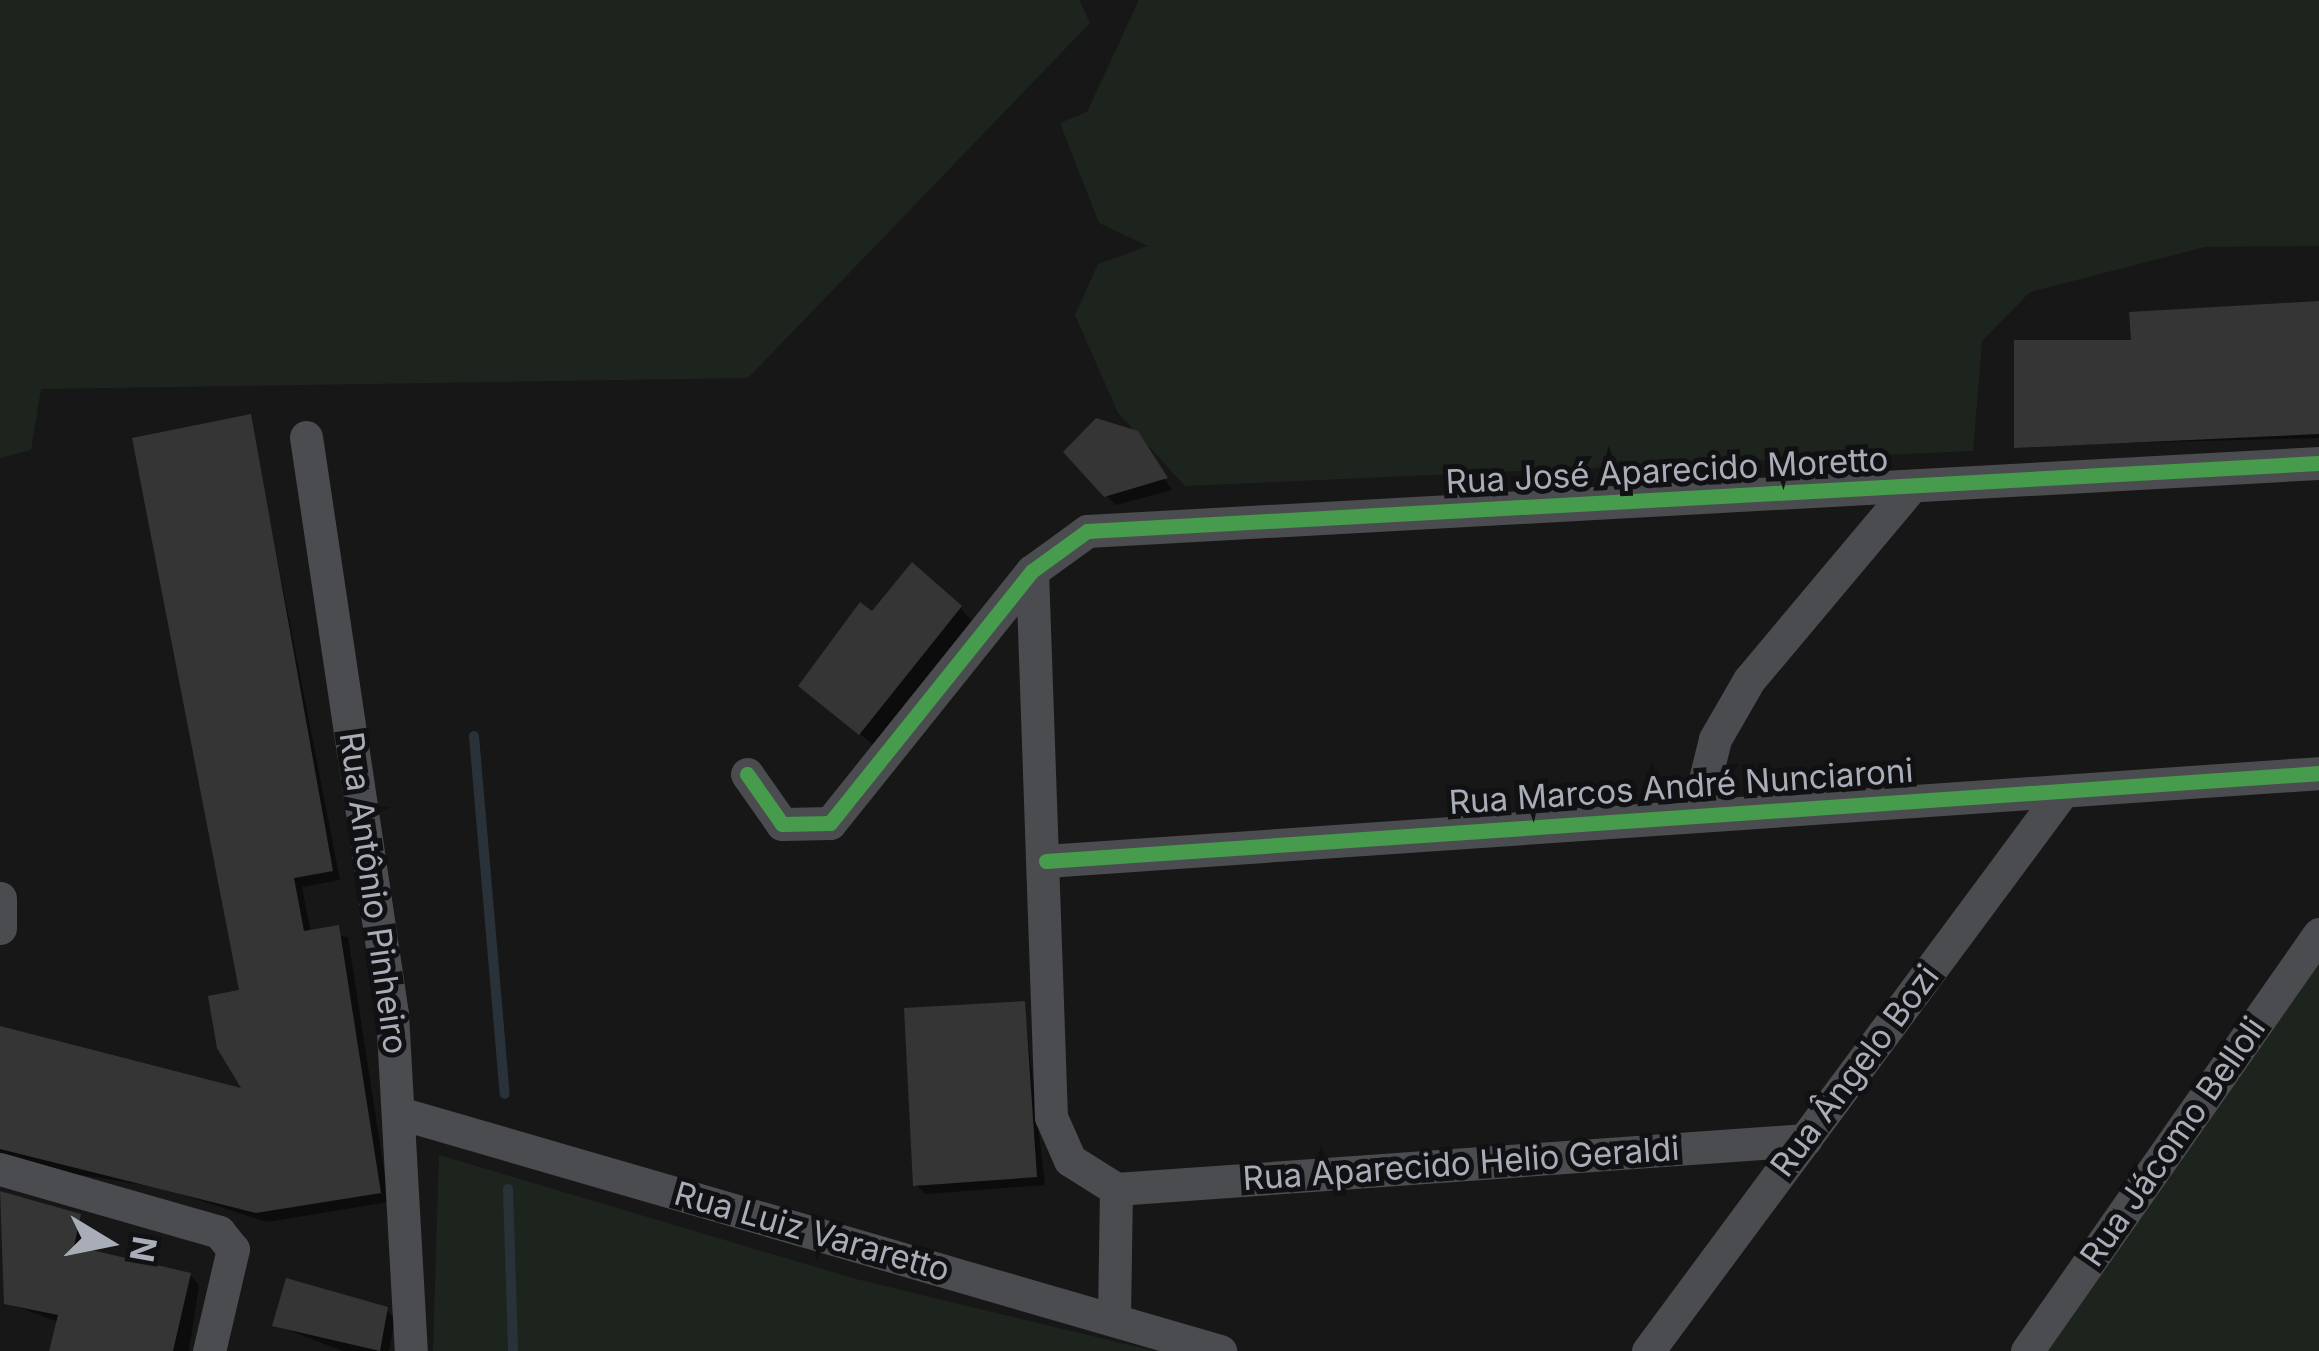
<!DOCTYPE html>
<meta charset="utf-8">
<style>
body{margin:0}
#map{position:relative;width:2319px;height:1351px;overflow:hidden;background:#171717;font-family:Inter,sans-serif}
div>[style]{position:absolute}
.green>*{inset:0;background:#1d241e}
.shadow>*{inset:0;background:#0007}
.stream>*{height:10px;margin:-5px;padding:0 5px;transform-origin:5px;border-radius:5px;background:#2a3239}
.building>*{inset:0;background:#353536}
.minor>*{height:33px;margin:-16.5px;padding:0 16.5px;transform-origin:16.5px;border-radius:16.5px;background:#4b4c50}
.cycleway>*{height:15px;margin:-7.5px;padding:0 7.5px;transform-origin:7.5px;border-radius:7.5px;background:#469c4c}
span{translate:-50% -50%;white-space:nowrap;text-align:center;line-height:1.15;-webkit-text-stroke:10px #111113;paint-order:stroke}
.street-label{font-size:33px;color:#a8adb8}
.north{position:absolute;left:48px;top:1183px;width:120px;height:120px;-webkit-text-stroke:9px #111113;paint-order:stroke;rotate:100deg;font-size:33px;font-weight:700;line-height:48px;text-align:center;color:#a8adb8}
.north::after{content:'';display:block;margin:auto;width:42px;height:54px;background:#a8adb8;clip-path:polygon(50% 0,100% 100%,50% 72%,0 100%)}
</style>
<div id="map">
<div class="green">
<i style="clip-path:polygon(0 0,1079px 0,1090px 23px,748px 378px,41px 389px,31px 450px,0 458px)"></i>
<i style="clip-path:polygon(1139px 0,2319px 0,2319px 246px,2205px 247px,2030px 292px,1982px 341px,1973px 451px,1185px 486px,1118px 413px,1075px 315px,1098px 264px,1148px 246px,1099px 223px,1060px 123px,1087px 112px)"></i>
<i style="clip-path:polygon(2319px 956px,2319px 1351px,2041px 1351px)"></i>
<i style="clip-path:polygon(439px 1155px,856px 1279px,1154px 1351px,433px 1351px)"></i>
</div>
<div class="shadow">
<i style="clip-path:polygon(2319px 304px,2319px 438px,2017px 446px)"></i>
<i style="clip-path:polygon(250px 418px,340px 880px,302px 887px,311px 933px,348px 937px,389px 1202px,267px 1222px,162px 1188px,0 1162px,0 1029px,248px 1093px)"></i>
<i style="clip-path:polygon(1138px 438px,1172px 490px,1116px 505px,1106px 495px)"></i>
<i style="clip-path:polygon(960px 608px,975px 624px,877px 748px,802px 686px,872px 615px)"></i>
<i style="clip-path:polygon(1024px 1004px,1045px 1185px,926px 1194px,916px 1185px)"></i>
<i style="clip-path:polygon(0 1192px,79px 1217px,84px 1251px,190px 1275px,199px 1285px,189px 1351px,52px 1351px,59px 1322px,7px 1303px)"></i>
<i style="clip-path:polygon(386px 1310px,395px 1319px,389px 1351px,343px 1351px,275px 1325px)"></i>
</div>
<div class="stream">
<i style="left:474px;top:736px;width:359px;rotate:85.1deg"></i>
<i style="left:508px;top:1189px;width:162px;rotate:88.2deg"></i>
</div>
<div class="building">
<i style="clip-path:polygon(2319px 301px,2319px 434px,2014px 448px,2014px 340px,2131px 340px,2129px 312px)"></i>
<i style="clip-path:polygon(251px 414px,333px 871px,294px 878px,304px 931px,339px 925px,381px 1193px,256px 1213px,0 1149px,0 1026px,241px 1088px,217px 1048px,208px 996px,239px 990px,132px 438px)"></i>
<i style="clip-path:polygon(1096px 418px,1138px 431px,1168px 478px,1104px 497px,1063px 452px)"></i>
<i style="clip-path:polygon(912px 562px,962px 606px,859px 735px,798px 686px,860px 602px,872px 611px)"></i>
<i style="clip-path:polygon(1025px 1001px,1037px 1177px,913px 1186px,904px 1008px)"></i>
<i style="clip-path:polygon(0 1191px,81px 1214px,74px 1246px,191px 1273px,173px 1351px,49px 1351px,58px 1315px,4px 1304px)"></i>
<i style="clip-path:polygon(286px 1278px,388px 1307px,380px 1351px,272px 1326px)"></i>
</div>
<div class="minor">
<i style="left:306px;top:437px;width:583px;rotate:81.52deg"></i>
<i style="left:392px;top:1014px;width:338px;rotate:86.8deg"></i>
<i style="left:1032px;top:571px;width:546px;rotate:88.01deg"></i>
<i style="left:1051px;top:1117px;width:47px;rotate:66.2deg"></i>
<i style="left:1070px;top:1160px;width:54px;rotate:32.2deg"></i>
<i style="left:1116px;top:1189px;width:130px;rotate:90.9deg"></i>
<i style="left:747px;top:774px;width:61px;rotate:55deg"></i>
<i style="left:782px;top:824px;width:48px;rotate:-1.2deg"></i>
<i style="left:830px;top:823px;width:323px;rotate:-51.3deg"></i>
<i style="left:1032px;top:571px;width:68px;rotate:-36deg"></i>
<i style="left:1087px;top:531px;width:1234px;rotate:-3.16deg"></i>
<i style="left:1696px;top:816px;width:79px;rotate:-76.1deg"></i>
<i style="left:1715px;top:739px;width:68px;rotate:-60deg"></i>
<i style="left:1749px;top:680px;width:251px;rotate:-50deg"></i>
<i style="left:1046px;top:861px;width:1276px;rotate:-3.95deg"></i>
<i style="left:0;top:898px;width:30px;rotate:90deg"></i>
<i style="left:403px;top:1114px;width:851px;rotate:16.18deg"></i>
<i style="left:0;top:1169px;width:228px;rotate:16deg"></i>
<i style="left:219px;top:1232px;width:22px;rotate:51deg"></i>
<i style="left:233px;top:1249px;width:105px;rotate:103.2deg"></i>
<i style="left:1116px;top:1189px;width:691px;rotate:-4.07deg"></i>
<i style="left:1648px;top:1351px;width:697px;rotate:-53.46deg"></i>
<i style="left:2027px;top:1351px;width:509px;rotate:-55deg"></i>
</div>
<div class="cycleway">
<i style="left:747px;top:774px;width:61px;rotate:55deg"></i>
<i style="left:782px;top:824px;width:48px;rotate:-1.2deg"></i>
<i style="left:830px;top:823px;width:323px;rotate:-51.3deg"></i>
<i style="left:1032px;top:571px;width:68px;rotate:-36deg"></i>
<i style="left:1087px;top:531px;width:1234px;rotate:-3.16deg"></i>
<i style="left:1046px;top:861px;width:1276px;rotate:-3.95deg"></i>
</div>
<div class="street-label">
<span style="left:1667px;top:471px;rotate:-3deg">Rua José Aparecido Moretto</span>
<span style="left:1681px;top:787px;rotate:-4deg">Rua Marcos André Nunciaroni</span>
<span style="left:373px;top:893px;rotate:82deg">Rua Antônio Pinheiro</span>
<span style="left:1855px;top:1071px;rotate:-53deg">Rua Ângelo Bozi</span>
<span style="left:2173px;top:1142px;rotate:-55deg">Rua Jácomo Belloli</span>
<span style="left:1461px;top:1164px;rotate:-4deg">Rua Aparecido Helio Geraldi</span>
<span style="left:812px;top:1232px;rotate:16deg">Rua Luiz Vararetto</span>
</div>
<div class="north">N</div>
</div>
